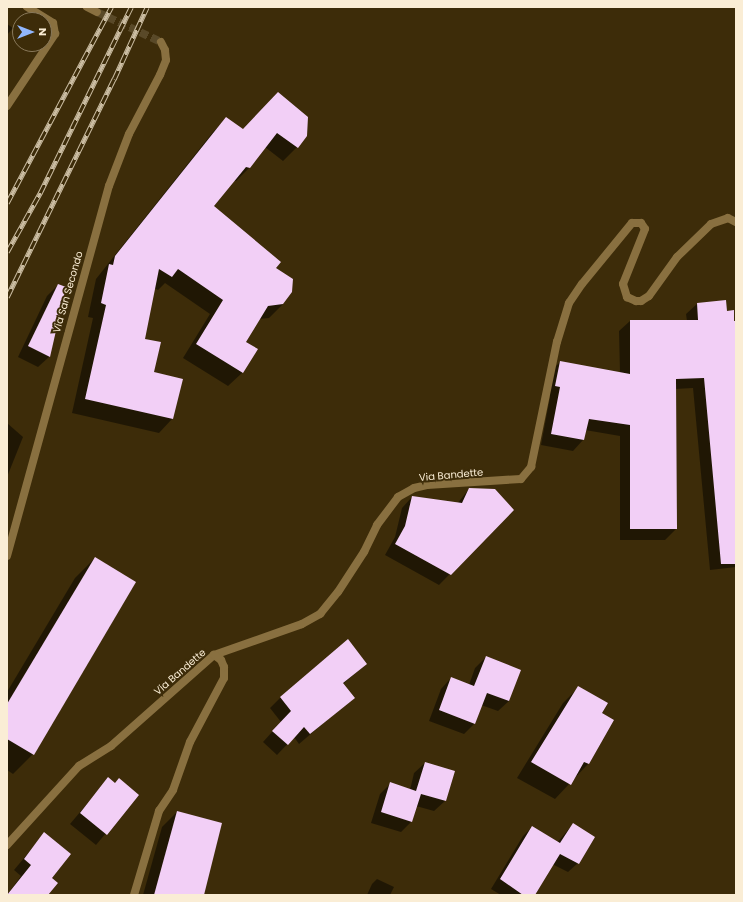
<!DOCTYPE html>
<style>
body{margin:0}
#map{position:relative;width:743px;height:902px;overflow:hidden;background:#3d2c09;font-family:Poppins,sans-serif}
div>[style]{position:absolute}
.shadow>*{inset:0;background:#0007}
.building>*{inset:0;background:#f2cff6}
.minor-tunnel>*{height:8px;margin-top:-4px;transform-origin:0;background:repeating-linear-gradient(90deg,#594928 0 8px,transparent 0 12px)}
.service>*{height:8px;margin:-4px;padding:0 4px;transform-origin:4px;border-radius:4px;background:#897040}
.minor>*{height:8px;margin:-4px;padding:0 4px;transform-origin:4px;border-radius:4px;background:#897040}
.rail>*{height:4.5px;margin-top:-2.25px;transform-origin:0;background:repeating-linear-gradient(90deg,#3d2c09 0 9px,#cbbda2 0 18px);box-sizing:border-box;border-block:1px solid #cbbda2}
span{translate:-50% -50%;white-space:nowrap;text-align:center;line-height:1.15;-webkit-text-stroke:4px #3d2c09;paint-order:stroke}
.street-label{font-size:10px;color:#faedd5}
.frame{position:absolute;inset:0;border:8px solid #faedd5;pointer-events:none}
.north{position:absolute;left:12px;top:12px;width:40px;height:40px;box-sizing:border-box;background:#3d2c09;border:1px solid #89795b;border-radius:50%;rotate:90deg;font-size:11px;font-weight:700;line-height:16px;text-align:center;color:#faedd5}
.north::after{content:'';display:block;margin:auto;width:14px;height:18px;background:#92b7fd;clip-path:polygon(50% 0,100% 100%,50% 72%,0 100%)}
</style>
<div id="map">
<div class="shadow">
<i style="clip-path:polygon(7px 24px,13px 28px,7px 35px)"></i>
<i style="clip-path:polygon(264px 107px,297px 147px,283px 161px,265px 147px,250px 167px,236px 181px,233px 181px,212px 206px,275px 268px,283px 304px,269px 318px,259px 319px,245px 342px,257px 349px,242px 373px,228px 386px,183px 358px,210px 314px,165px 283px,158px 290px,154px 288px,144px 340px,153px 373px,172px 419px,159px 433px,72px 413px,93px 318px,88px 317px,96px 279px,213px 132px,226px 119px,243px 130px)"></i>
<i style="clip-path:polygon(58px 285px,65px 288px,49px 357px,38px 367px,18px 357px,47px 296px)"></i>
<i style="clip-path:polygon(725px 301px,726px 312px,734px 322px,736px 322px,736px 567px,710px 570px,693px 388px,675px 389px,676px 529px,665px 540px,620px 540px,620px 436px,585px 430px,583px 440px,573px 451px,541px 445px,550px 397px,549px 373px,560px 362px,620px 373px,619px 331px,630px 321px,687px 321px,686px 314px,697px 304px)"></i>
<i style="clip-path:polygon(7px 423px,23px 437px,7px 477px)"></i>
<i style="clip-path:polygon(469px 489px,513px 510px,439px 585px,385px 555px,395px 537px,402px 508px,412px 497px,457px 504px)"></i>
<i style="clip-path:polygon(95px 558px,33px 754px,13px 774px,7px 770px,7px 692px,75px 578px)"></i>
<i style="clip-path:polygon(486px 657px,509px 701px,498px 711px,481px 705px,475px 723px,464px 734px,429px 721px,441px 689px,451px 678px,469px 685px,475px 668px)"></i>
<i style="clip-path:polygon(366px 664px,343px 684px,354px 697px,299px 744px,294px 737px,277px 755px,263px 742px,281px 722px,270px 708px,281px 697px)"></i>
<i style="clip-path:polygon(578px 688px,600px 714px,612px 720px,588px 764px,555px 799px,517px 778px,563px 703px)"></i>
<i style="clip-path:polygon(425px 763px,445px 801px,434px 811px,416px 806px,411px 822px,401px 832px,371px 823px,380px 794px,390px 784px,410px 790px,414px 773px)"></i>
<i style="clip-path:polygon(108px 779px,114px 784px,138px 795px,96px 845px,70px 824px)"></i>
<i style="clip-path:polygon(177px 812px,217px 843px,202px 895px,143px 895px,162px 827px)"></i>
<i style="clip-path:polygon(573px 824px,578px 863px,568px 872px,552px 864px,534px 895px,501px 895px,491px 889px,523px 836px,532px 827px,557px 843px)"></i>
<i style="clip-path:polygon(44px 834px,51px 878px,47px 895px,7px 895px,21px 876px,14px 870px)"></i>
<i style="clip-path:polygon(377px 879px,394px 887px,390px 895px,367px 895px,372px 884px)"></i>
</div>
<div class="building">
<i style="clip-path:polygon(278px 92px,308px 117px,307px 136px,298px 148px,277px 133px,250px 168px,246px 167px,214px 206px,281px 262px,276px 268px,293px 279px,292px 292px,283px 304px,268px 306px,246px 342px,258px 349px,243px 373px,196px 344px,223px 300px,178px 269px,172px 277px,159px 269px,145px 339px,161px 342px,154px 372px,183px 379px,173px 419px,85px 399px,106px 305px,101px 303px,109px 264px,113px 265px,115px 256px,226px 117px,243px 129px)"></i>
<i style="clip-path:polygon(58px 284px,66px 287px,50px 357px,28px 346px)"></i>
<i style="clip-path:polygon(726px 300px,727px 311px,734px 310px,734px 321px,736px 321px,736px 564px,721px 564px,704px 378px,676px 379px,677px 529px,630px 529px,630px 425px,589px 419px,584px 440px,551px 434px,560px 387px,555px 386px,560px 361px,630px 374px,630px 320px,698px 320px,697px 303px)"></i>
<i style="clip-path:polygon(469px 488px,495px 489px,514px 510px,451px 575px,395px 544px,405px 526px,412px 496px,462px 503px)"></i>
<i style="clip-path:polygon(95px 557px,136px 582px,34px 755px,7px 739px,7px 704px)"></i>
<i style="clip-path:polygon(348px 639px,367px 664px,343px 683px,355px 698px,310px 734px,304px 727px,288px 745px,272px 731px,291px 711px,280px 697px)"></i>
<i style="clip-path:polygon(486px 656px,521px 670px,509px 701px,487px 693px,475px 724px,439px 710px,451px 677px,474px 686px)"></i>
<i style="clip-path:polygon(578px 686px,608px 703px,602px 713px,614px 720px,589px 764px,584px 762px,571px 785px,531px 762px)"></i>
<i style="clip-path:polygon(425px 762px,455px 771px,446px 801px,421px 794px,412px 822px,381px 812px,390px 782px,416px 791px)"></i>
<i style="clip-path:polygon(108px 777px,115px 783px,119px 778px,139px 795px,107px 835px,80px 813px)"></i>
<i style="clip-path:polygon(177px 811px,222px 823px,204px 895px,154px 895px)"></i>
<i style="clip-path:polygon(573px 823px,595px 837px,579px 864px,560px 854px,535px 895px,523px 895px,500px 879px,532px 826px,560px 843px)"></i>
<i style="clip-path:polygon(44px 832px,71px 854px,52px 878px,58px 883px,48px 895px,7px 895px,31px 865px,24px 859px)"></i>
</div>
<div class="minor-tunnel">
<i style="left:97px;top:12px;width:71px;rotate:25.1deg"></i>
</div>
<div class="service">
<i style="left:7px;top:106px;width:87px;rotate:-56.3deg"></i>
<i style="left:55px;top:34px;width:11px;rotate:-100deg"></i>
<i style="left:53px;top:23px;width:31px;rotate:-148deg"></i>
</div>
<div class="minor">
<i style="left:87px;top:7px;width:11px;rotate:27deg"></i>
<i style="left:7px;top:556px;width:384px;rotate:-74.6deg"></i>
<i style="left:109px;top:186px;width:56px;rotate:-69deg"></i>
<i style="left:129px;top:134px;width:67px;rotate:-62.3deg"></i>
<i style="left:160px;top:75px;width:16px;rotate:-68deg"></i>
<i style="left:166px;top:60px;width:10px;rotate:-96deg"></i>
<i style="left:165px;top:50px;width:9px;rotate:-117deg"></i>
<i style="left:7px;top:845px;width:107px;rotate:-47.7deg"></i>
<i style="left:79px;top:766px;width:38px;rotate:-32deg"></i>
<i style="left:111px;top:746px;width:137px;rotate:-41.5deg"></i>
<i style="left:214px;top:655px;width:93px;rotate:-19.4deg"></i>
<i style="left:302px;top:624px;width:21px;rotate:-29deg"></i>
<i style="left:320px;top:614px;width:28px;rotate:-51deg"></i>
<i style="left:338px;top:592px;width:48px;rotate:-57deg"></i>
<i style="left:364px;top:552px;width:30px;rotate:-64deg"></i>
<i style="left:377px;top:525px;width:35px;rotate:-53deg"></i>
<i style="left:398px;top:497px;width:18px;rotate:-29deg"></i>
<i style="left:414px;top:488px;width:13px;rotate:-13deg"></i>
<i style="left:427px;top:485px;width:94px;rotate:-3.7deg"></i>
<i style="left:521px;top:479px;width:16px;rotate:-50deg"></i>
<i style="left:531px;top:467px;width:128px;rotate:-78.3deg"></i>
<i style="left:557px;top:342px;width:41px;rotate:-72.9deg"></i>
<i style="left:569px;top:303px;width:23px;rotate:-56deg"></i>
<i style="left:582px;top:284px;width:79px;rotate:-50.7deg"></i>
<i style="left:632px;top:223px;width:9px"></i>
<i style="left:641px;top:223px;width:7px;rotate:56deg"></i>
<i style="left:645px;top:229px;width:59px;rotate:111.8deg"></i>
<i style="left:623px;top:284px;width:14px;rotate:73deg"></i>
<i style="left:627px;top:297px;width:10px;rotate:24deg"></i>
<i style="left:636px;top:301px;width:5px"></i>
<i style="left:641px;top:301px;width:9px;rotate:-32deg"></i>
<i style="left:649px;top:296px;width:48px;rotate:-54.3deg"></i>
<i style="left:677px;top:257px;width:47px;rotate:-44.1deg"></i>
<i style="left:711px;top:224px;width:18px;rotate:-19deg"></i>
<i style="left:728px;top:218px;width:9px;rotate:27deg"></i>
<i style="left:134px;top:895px;width:88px;rotate:-73.4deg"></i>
<i style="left:159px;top:811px;width:25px;rotate:-56deg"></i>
<i style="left:173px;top:790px;width:51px;rotate:-70.5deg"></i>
<i style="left:190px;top:742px;width:72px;rotate:-62deg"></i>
<i style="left:224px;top:678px;width:11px;rotate:-90deg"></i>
<i style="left:224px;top:667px;width:8px;rotate:-113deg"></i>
<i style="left:221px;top:660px;width:9px;rotate:-144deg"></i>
</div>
<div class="rail">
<i style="left:7px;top:203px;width:222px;rotate:-62deg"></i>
<i style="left:7px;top:252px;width:68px;rotate:-60.8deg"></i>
<i style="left:40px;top:193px;width:207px;rotate:-63.9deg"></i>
<i style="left:7px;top:297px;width:243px;rotate:-63.9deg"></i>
<i style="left:114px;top:79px;width:79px;rotate:-65.4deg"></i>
</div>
<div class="street-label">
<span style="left:68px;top:292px;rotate:-74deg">Via San Secondo</span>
<span style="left:451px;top:475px;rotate:-5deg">Via Bandette</span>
<span style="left:180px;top:672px;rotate:-41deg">Via Bandette</span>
</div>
<div class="frame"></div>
<div class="north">N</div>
</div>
